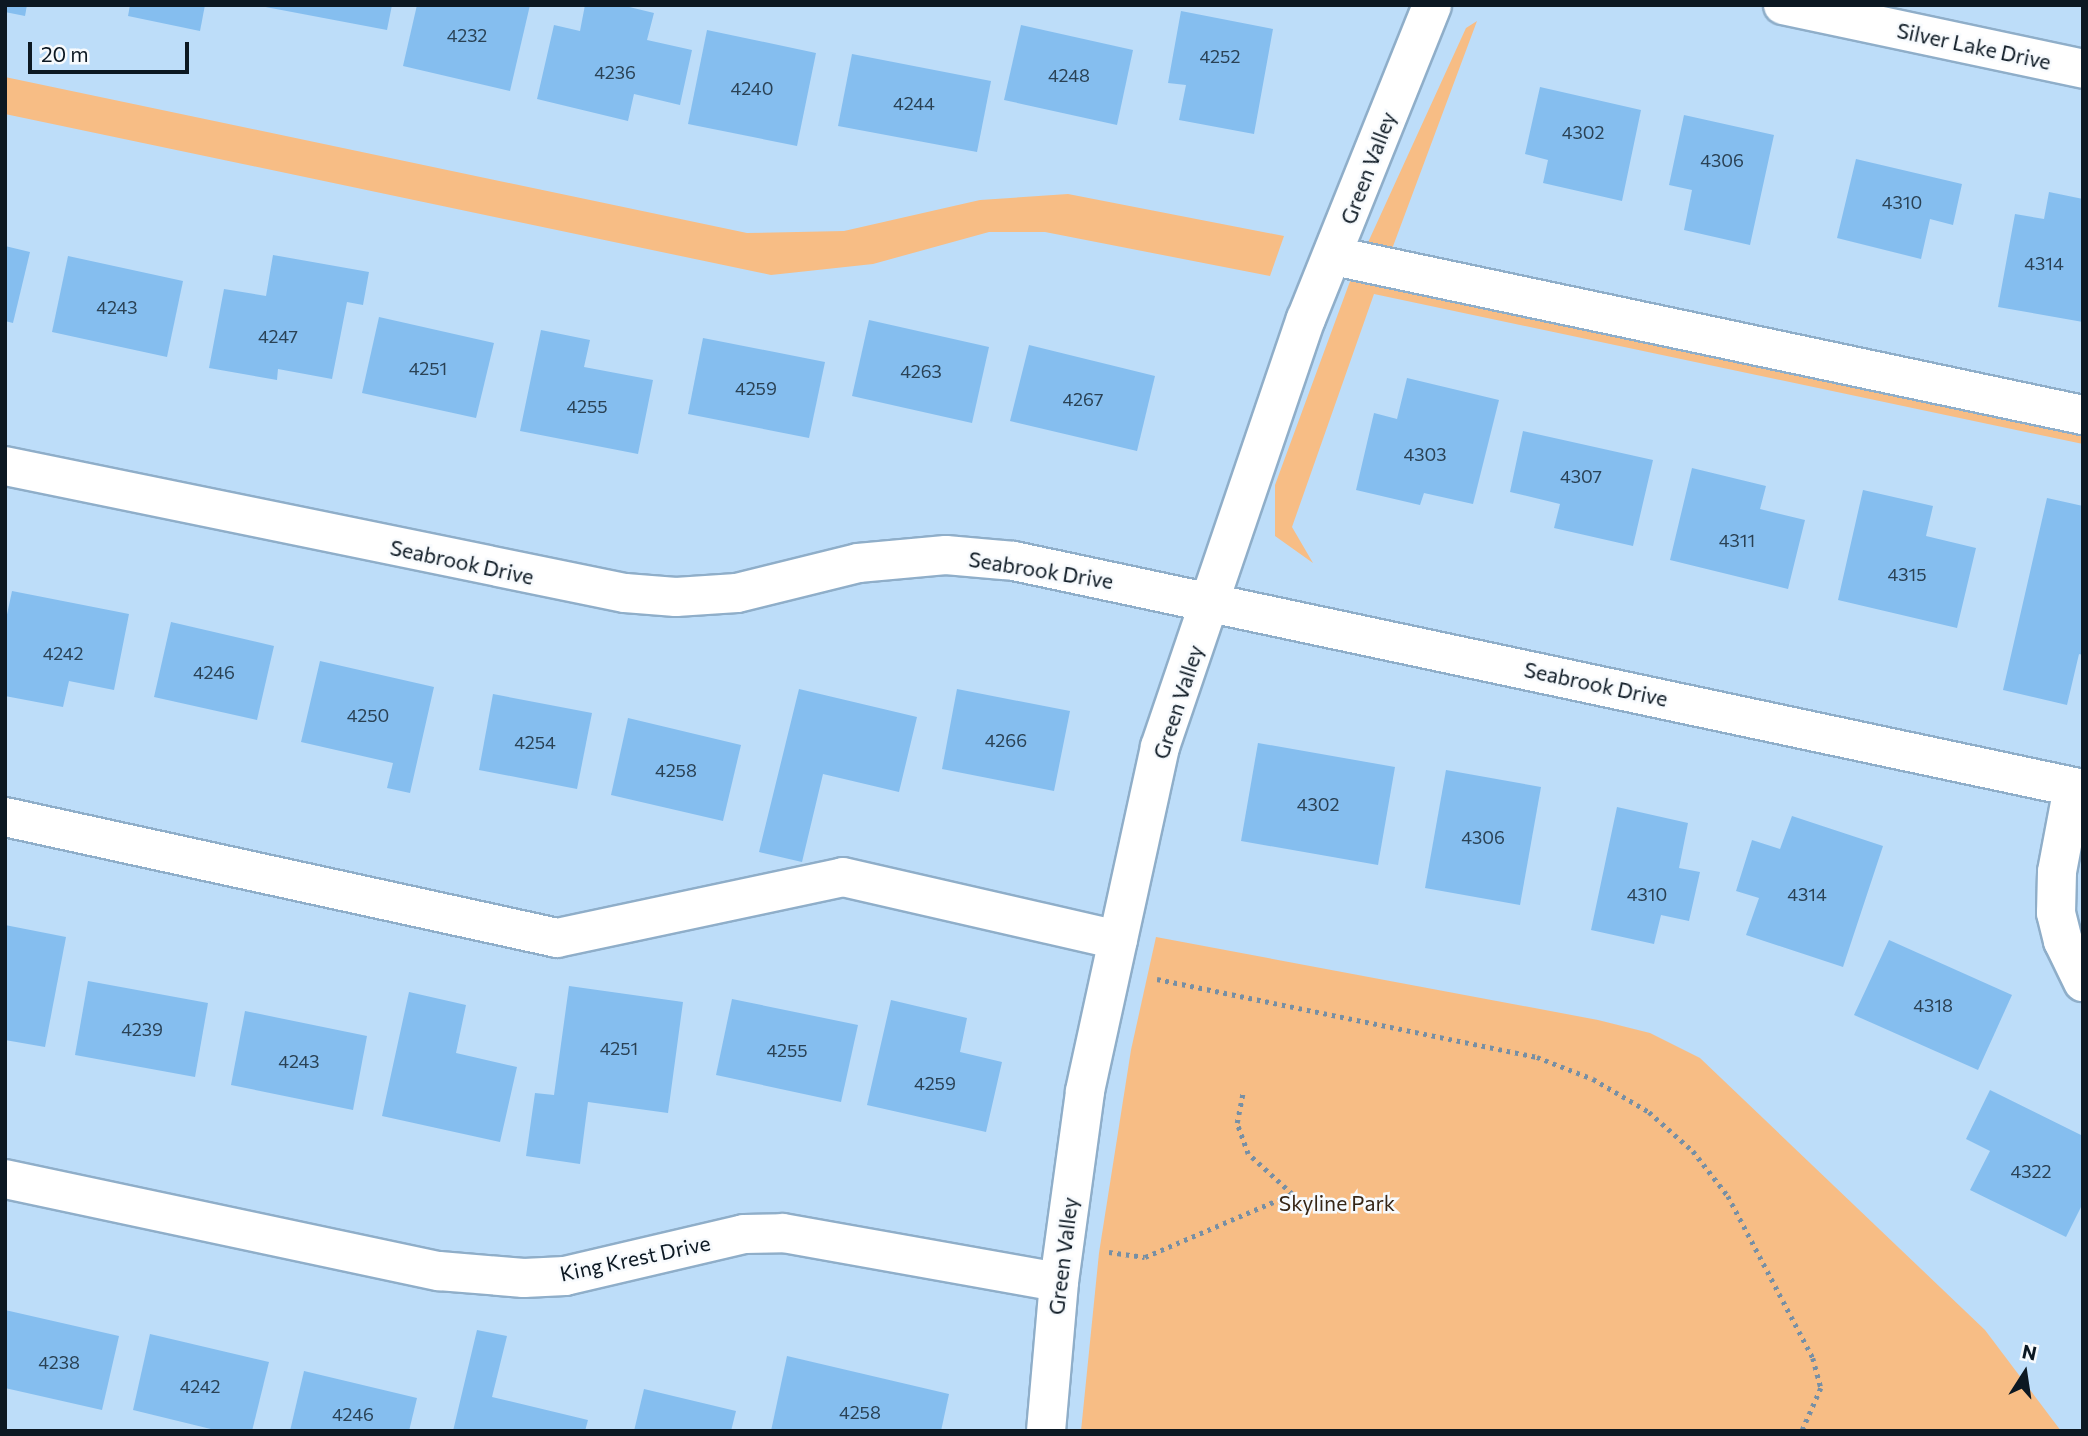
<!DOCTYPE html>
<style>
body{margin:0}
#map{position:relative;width:2088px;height:1436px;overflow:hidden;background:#bdddf9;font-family:Commissioner,sans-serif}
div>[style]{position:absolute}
.green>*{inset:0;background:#f7bd85}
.building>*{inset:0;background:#85beef}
.path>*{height:4.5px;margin-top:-2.25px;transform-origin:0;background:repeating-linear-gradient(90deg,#778fa4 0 3.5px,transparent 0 8.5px)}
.roads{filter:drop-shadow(2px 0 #8faec9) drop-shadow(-2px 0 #8faec9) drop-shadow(0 2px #8faec9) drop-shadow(0 -2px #8faec9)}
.minor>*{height:38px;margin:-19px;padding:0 19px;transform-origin:19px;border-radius:19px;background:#fff}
span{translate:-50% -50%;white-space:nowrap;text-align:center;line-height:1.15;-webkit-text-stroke:5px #f7fafd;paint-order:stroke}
.number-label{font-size:18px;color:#2a4255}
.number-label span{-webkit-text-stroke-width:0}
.street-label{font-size:21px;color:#0c1822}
.park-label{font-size:21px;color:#362515}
.frame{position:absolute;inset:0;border:7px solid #0c1822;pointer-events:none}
.north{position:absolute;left:1990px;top:1338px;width:70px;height:70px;-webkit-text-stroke:5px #f7fafd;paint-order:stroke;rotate:12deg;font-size:19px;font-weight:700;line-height:28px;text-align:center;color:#0c1822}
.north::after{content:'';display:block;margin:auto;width:24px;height:32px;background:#0c1822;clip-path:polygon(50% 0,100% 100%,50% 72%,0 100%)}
.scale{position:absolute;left:28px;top:42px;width:161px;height:32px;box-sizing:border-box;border:4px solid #0c1822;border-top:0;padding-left:9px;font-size:21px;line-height:24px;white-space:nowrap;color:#0c1822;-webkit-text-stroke:5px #f7fafd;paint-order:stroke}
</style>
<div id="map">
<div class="green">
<i style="clip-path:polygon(1477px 21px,1392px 249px,2083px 404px,2083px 444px,1374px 294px,1292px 527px,1313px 563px,1275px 536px,1275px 485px,1349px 284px,1466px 28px)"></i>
<i style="clip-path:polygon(5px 77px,747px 233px,844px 231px,980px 200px,1068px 194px,1284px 236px,1270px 276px,1045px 232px,989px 232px,873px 264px,771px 275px,5px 114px)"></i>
<i style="clip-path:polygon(1156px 937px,1598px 1020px,1650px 1033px,1700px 1058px,1985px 1330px,2061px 1431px,1081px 1431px,1099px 1253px,1131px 1050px)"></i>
</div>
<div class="building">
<i style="clip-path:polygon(5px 5px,27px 5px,25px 16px,5px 12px)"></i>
<i style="clip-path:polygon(130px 5px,205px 5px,200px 31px,128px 16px)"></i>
<i style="clip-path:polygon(255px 5px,392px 5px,387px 30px)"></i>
<i style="clip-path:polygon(417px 5px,530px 5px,510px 91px,403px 66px)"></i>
<i style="clip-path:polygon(585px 5px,621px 5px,654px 13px,647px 40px,692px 50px,680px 105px,634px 94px,628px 121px,537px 99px,554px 25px,580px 31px)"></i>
<i style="clip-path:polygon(1181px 11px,1273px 29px,1254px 134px,1179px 120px,1186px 85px,1168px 83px)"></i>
<i style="clip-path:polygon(1021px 25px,1133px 50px,1117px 125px,1004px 100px)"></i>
<i style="clip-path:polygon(707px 30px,816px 53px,797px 146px,688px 124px)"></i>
<i style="clip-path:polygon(852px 54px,991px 81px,977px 152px,838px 126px)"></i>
<i style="clip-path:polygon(1540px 87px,1641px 110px,1622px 201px,1543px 183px,1548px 160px,1525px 154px)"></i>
<i style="clip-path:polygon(1684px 115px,1774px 135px,1750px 245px,1684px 230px,1692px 190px,1669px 185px)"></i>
<i style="clip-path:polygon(1856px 159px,1962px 184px,1953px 225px,1930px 219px,1921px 259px,1837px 238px)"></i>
<i style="clip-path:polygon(2049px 192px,2083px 199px,2083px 322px,1998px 307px,2015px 214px,2044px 219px)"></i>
<i style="clip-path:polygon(5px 246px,30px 252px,13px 323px,5px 321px)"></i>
<i style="clip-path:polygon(273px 255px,369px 272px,363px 305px,347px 302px,332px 379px,278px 369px,277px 380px,209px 368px,224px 289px,266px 296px)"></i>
<i style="clip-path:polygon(68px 256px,183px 281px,167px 357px,52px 332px)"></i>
<i style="clip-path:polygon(379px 317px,494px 343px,476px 418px,362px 393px)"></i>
<i style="clip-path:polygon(869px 320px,989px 347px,972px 423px,852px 396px)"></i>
<i style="clip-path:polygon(541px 330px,590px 340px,584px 367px,653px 380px,638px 454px,520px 431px)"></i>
<i style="clip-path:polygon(703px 338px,825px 362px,809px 438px,688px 414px)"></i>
<i style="clip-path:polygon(1029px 345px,1155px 376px,1137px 451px,1010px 421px)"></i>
<i style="clip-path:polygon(1407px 378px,1499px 400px,1473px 504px,1424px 493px,1420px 505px,1356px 490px,1374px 413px,1397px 419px)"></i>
<i style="clip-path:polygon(1523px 431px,1653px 460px,1633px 546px,1554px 528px,1560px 504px,1510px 492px)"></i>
<i style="clip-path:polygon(1692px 468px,1766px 486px,1760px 509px,1805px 520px,1788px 589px,1670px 560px)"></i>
<i style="clip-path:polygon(1863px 490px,1933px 506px,1926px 536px,1976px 548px,1957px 628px,1838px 600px)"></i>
<i style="clip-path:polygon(2047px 498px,2083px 506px,2083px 655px,2079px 654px,2067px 705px,2003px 690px)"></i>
<i style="clip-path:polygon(12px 591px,129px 614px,114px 690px,69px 681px,63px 707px,5px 696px,5px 624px)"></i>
<i style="clip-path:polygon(171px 622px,274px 646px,257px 720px,154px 697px)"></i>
<i style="clip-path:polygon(320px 661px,434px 687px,410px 793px,387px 788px,393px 763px,301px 742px)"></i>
<i style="clip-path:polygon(799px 689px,917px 717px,899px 792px,823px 774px,802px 862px,759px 852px)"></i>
<i style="clip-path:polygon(957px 689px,1070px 711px,1054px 791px,942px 769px)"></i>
<i style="clip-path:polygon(493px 694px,592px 713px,577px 789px,479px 770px)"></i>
<i style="clip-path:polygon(628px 718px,741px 745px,723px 821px,611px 795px)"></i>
<i style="clip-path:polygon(1258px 743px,1395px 767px,1378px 865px,1241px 841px)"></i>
<i style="clip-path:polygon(1446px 770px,1541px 787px,1520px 905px,1425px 888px)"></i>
<i style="clip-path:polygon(1617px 807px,1688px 823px,1679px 868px,1700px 872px,1689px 921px,1661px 915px,1654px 944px,1591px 930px)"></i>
<i style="clip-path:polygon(1792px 816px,1883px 846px,1843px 967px,1746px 935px,1759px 898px,1736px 891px,1752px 840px,1780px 849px)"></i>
<i style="clip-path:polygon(5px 925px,66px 937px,45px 1047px,5px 1040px)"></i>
<i style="clip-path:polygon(1889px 940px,2012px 995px,1978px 1070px,1854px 1015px)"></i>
<i style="clip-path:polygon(88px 981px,208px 1003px,195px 1077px,75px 1055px)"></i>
<i style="clip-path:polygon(569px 986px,683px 1002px,668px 1113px,588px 1102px,580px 1164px,526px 1156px,535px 1093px,554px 1095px)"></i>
<i style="clip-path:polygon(409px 992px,466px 1005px,456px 1053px,517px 1067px,500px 1142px,382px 1116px)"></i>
<i style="clip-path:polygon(732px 999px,858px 1025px,841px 1102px,716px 1075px)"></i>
<i style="clip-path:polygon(891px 1000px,967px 1018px,960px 1052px,1002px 1062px,986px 1132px,867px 1105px)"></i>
<i style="clip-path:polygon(245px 1011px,367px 1036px,353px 1110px,231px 1085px)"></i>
<i style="clip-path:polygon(1990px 1090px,2083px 1136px,2083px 1203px,2066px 1237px,1970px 1190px,1990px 1151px,1966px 1139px)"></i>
<i style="clip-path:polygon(5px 1310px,119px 1336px,102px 1410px,5px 1388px)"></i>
<i style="clip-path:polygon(477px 1330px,507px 1336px,492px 1397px,588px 1420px,585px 1431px,453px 1431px)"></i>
<i style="clip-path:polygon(150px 1334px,269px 1362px,252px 1431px,219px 1431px,133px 1410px)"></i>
<i style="clip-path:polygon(787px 1356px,949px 1394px,941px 1431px,771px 1431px)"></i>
<i style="clip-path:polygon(304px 1371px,417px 1398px,409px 1431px,290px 1431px)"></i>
<i style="clip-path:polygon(644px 1389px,736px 1411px,731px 1431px,634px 1431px)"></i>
</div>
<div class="path">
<i style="left:1157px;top:979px;width:388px;rotate:11.6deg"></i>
<i style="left:1537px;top:1057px;width:60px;rotate:21.4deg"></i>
<i style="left:1593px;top:1079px;width:65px;rotate:30.5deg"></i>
<i style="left:1649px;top:1112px;width:59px;rotate:41.6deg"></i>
<i style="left:1693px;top:1151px;width:57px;rotate:52.1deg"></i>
<i style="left:1728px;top:1196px;width:183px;rotate:62.3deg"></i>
<i style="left:1813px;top:1358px;width:31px;rotate:75deg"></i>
<i style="left:1821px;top:1388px;width:47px;rotate:113.8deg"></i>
<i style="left:1109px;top:1252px;width:36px;rotate:8deg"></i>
<i style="left:1145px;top:1257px;width:160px;rotate:-23.2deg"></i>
<i style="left:1292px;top:1194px;width:59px;rotate:-137.7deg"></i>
<i style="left:1248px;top:1154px;width:33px;rotate:-110deg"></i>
<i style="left:1237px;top:1123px;width:32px;rotate:-79deg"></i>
</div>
<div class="roads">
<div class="minor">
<i style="left:1783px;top:5px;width:307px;rotate:12deg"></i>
<i style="left:1334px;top:256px;width:766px;rotate:11.99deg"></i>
<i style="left:5px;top:466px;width:633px;rotate:11.58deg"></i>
<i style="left:625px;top:593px;width:51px;rotate:4.5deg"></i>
<i style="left:676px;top:597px;width:61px;rotate:-3.8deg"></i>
<i style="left:737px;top:593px;width:125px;rotate:-13.9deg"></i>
<i style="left:858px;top:563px;width:88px;rotate:-5.2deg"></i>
<i style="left:946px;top:555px;width:68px;rotate:5deg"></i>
<i style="left:1014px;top:561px;width:1093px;rotate:12.04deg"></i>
<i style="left:2073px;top:787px;width:86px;rotate:100.7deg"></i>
<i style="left:2057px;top:872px;width:41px;rotate:91.4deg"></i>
<i style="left:2056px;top:913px;width:29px;rotate:76deg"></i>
<i style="left:2063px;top:941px;width:46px;rotate:64deg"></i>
<i style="left:5px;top:817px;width:565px;rotate:12.36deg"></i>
<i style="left:557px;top:938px;width:292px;rotate:-12deg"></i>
<i style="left:843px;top:877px;width:282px;rotate:12.9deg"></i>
<i style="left:5px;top:1179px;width:444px;rotate:12deg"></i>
<i style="left:439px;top:1271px;width:85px;rotate:4.7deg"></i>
<i style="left:524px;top:1278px;width:41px;rotate:-2.8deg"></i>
<i style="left:565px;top:1276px;width:184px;rotate:-13.2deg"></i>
<i style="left:744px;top:1234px;width:39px;rotate:-1deg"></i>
<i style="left:783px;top:1233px;width:280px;rotate:10.1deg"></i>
<i style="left:1046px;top:1431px;width:150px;rotate:-85deg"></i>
<i style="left:1059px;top:1282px;width:193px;rotate:-82.2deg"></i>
<i style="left:1085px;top:1091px;width:352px;rotate:-77.7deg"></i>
<i style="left:1160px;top:747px;width:452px;rotate:-71.2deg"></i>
<i style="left:1306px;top:319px;width:338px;rotate:-68.1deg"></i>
</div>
</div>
<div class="number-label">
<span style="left:467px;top:35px">4232</span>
<span style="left:1220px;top:56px">4252</span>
<span style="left:615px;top:72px">4236</span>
<span style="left:1069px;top:75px">4248</span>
<span style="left:752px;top:88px">4240</span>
<span style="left:914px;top:103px">4244</span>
<span style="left:1583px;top:132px">4302</span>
<span style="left:1722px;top:160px">4306</span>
<span style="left:1902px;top:202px">4310</span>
<span style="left:2044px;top:263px">4314</span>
<span style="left:117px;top:307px">4243</span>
<span style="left:278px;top:336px">4247</span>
<span style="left:428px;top:368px">4251</span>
<span style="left:921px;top:371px">4263</span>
<span style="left:756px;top:388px">4259</span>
<span style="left:1083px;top:399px">4267</span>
<span style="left:587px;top:406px">4255</span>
<span style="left:1425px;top:454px">4303</span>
<span style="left:1581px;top:476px">4307</span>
<span style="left:1737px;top:540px">4311</span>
<span style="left:1907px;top:574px">4315</span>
<span style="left:63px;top:653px">4242</span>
<span style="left:214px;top:672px">4246</span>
<span style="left:368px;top:715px">4250</span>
<span style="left:1006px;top:740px">4266</span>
<span style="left:535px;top:742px">4254</span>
<span style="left:676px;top:770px">4258</span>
<span style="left:1318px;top:804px">4302</span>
<span style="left:1483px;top:837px">4306</span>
<span style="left:1647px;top:894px">4310</span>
<span style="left:1807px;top:894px">4314</span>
<span style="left:1933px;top:1005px">4318</span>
<span style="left:142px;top:1029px">4239</span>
<span style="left:619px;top:1048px">4251</span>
<span style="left:787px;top:1050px">4255</span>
<span style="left:299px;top:1061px">4243</span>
<span style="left:935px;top:1083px">4259</span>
<span style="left:2031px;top:1171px">4322</span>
<span style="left:59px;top:1362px">4238</span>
<span style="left:200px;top:1386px">4242</span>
<span style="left:860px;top:1412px">4258</span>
<span style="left:353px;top:1414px">4246</span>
</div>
<div class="street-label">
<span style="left:1974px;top:46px;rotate:12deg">Silver Lake Drive</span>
<span style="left:1368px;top:168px;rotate:-69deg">Green Valley</span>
<span style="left:462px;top:562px;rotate:12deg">Seabrook Drive</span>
<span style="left:1041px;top:570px;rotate:9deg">Seabrook Drive</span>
<span style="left:1596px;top:684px;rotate:12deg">Seabrook Drive</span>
<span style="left:1178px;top:702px;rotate:-72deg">Green Valley</span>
<span style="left:1063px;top:1256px;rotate:-83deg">Green Valley</span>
<span style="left:635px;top:1258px;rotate:-12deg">King Krest Drive</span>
</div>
<div class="park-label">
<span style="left:1337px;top:1203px">Skyline Park</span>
</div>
<div class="frame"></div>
<div class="north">N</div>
<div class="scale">20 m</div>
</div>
